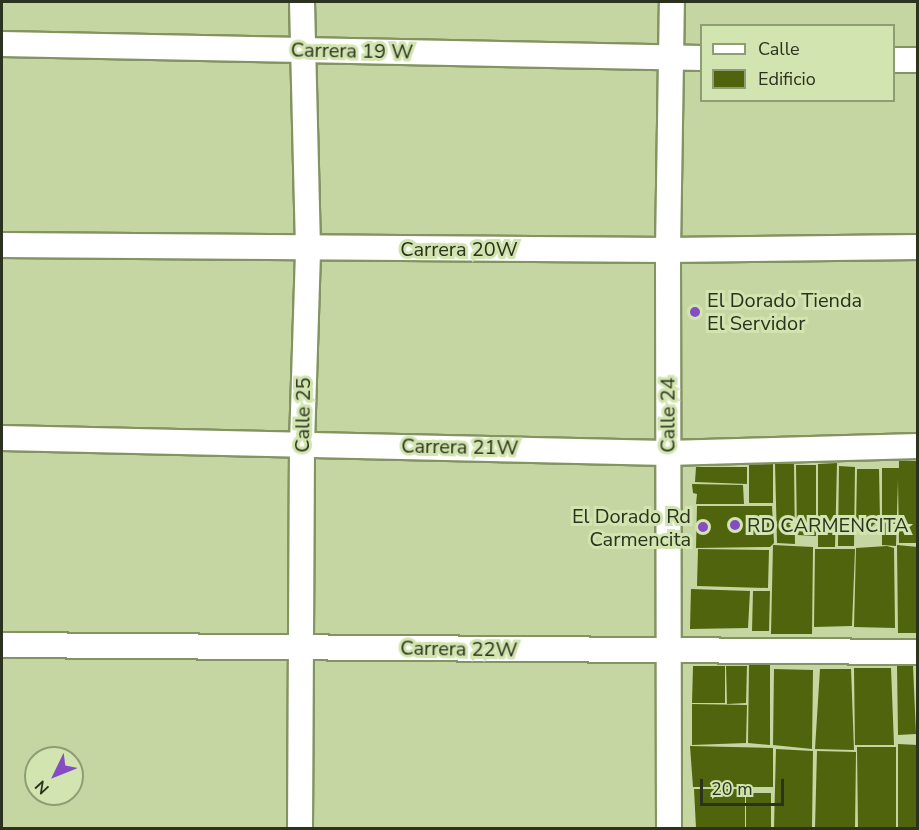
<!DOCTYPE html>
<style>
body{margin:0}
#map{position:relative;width:919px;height:830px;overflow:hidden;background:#c5d6a2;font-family:"Nunito Sans",sans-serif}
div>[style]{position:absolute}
.building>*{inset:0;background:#50640d}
.roads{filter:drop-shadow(2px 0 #839361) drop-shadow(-2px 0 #839361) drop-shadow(0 2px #839361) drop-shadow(0 -2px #839361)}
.minor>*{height:24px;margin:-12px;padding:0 12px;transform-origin:12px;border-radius:12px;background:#fff}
.dots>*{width:16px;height:16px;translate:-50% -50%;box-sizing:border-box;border:3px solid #d2e4af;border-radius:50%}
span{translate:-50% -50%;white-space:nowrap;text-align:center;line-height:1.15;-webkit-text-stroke:6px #d2e4af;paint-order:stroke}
.street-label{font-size:20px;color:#2b321d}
.poi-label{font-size:20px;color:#2b321d}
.left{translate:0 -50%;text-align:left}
.right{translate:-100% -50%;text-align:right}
.frame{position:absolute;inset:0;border:3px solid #2b321d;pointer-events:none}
.legend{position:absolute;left:700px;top:24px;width:195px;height:78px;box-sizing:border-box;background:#d2e4af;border:2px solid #8f9d75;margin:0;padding:8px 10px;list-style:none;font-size:18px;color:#2b321d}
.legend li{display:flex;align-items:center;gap:12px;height:30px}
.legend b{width:30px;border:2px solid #8f9d75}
.north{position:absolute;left:24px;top:746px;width:60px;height:60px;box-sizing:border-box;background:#d2e4af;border:2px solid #8f9d75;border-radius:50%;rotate:227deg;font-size:16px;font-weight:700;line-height:24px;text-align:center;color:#2b321d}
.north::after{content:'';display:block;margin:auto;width:21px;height:27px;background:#854cc3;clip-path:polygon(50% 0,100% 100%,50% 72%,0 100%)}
.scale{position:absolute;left:700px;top:779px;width:84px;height:27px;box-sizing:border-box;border:3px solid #2b321d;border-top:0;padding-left:8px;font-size:18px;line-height:21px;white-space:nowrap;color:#2b321d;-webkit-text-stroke:4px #d2e4af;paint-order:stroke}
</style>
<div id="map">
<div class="building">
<i style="clip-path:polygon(749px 461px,773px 462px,773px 503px,749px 503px)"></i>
<i style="clip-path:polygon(899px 461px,918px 461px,918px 543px,899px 543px,898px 480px,896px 546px,882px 545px,882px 468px,899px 468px)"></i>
<i style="clip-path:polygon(775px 463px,794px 464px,795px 544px,777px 543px)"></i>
<i style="clip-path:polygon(837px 463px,835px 547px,818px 547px,818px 464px)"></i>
<i style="clip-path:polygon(796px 465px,816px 465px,816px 536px,797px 535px)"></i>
<i style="clip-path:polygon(839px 466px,855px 467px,854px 546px,838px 546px)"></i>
<i style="clip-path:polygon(696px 467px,747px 467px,747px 484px,695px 482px)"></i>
<i style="clip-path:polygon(857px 469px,879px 469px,880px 519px,869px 529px,856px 527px)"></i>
<i style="clip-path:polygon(692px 484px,743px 485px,744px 504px,696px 504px,697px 494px,693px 493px)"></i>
<i style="clip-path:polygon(697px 506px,772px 506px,774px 543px,770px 547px,696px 548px)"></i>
<i style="clip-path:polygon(773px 545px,813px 547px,812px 634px,771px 634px)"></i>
<i style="clip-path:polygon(897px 545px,918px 547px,918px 633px,898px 633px)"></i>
<i style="clip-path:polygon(887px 546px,894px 548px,895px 628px,854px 627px,856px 548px)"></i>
<i style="clip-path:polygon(698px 549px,769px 550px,768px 588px,697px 586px)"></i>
<i style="clip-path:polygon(815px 549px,855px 549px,852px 626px,814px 627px)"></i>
<i style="clip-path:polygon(691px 589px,750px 591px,748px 628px,690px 629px)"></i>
<i style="clip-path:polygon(753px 591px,770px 591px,769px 631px,752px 631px)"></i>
<i style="clip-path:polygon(749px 664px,770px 665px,770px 745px,748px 743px)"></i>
<i style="clip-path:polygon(897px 665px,913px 666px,916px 734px,898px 735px)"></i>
<i style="clip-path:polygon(693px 666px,725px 666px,725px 703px,692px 703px)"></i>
<i style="clip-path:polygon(726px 666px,747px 666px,746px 703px,727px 704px)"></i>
<i style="clip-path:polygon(854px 668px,891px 668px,894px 745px,855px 745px)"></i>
<i style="clip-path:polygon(774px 669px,813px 670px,812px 749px,773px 745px)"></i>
<i style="clip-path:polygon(820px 669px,851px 669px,854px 750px,815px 749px)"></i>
<i style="clip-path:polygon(692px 704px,747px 705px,746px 743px,692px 745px)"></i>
<i style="clip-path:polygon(898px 744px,918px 745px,918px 828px,898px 828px)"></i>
<i style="clip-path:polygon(690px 746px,773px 748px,773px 787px,693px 787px)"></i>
<i style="clip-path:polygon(857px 747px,896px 747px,896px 828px,858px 828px)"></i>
<i style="clip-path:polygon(776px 749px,813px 751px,812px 828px,774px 828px)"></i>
<i style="clip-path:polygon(817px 751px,856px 752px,855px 828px,815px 828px)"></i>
<i style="clip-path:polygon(694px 789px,745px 789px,745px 828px,696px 828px)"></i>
<i style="clip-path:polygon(746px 793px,771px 793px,771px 828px,746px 828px)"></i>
</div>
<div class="roads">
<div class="minor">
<i style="left:2px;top:44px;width:700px;rotate:1.15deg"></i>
<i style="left:894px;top:60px;width:24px"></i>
<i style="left:2px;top:245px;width:666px;rotate:0.43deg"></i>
<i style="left:668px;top:250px;width:250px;rotate:-0.7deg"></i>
<i style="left:2px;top:438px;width:665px;rotate:1.29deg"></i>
<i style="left:667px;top:453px;width:251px;rotate:-1.6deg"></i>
<i style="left:2px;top:645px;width:916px;rotate:0.44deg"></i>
<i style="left:300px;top:828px;width:385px;rotate:-89.7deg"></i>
<i style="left:302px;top:443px;width:195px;rotate:-88.2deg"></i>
<i style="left:308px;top:248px;width:246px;rotate:-91.4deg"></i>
<i style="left:669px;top:828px;width:578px;rotate:-90.1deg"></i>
<i style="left:668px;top:250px;width:248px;rotate:-89.1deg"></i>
</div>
</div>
<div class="dots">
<i style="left:695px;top:312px;background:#854cc3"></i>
<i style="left:735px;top:525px;background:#854cc3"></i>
<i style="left:703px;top:527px;background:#854cc3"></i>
</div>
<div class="street-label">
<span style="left:352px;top:51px;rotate:1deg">Carrera 19 W</span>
<span style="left:459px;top:249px">Carrera 20W</span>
<span style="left:303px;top:415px;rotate:-89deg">Calle 25</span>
<span style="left:668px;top:415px;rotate:-90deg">Calle 24</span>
<span style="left:460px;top:447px;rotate:1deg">Carrera 21W</span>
<span style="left:459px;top:649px;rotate:1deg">Carrera 22W</span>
</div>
<div class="poi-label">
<span class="left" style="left:707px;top:312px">El Dorado Tienda<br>El Servidor</span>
<span class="right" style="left:691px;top:528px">El Dorado Rd<br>Carmencita</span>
<span class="left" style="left:747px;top:525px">RD CARMENCITA</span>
</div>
<div class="frame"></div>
<ul class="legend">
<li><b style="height:8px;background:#fff"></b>Calle</li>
<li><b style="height:16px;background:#50640d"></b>Edificio</li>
</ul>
<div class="north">N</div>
<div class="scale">20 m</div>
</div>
